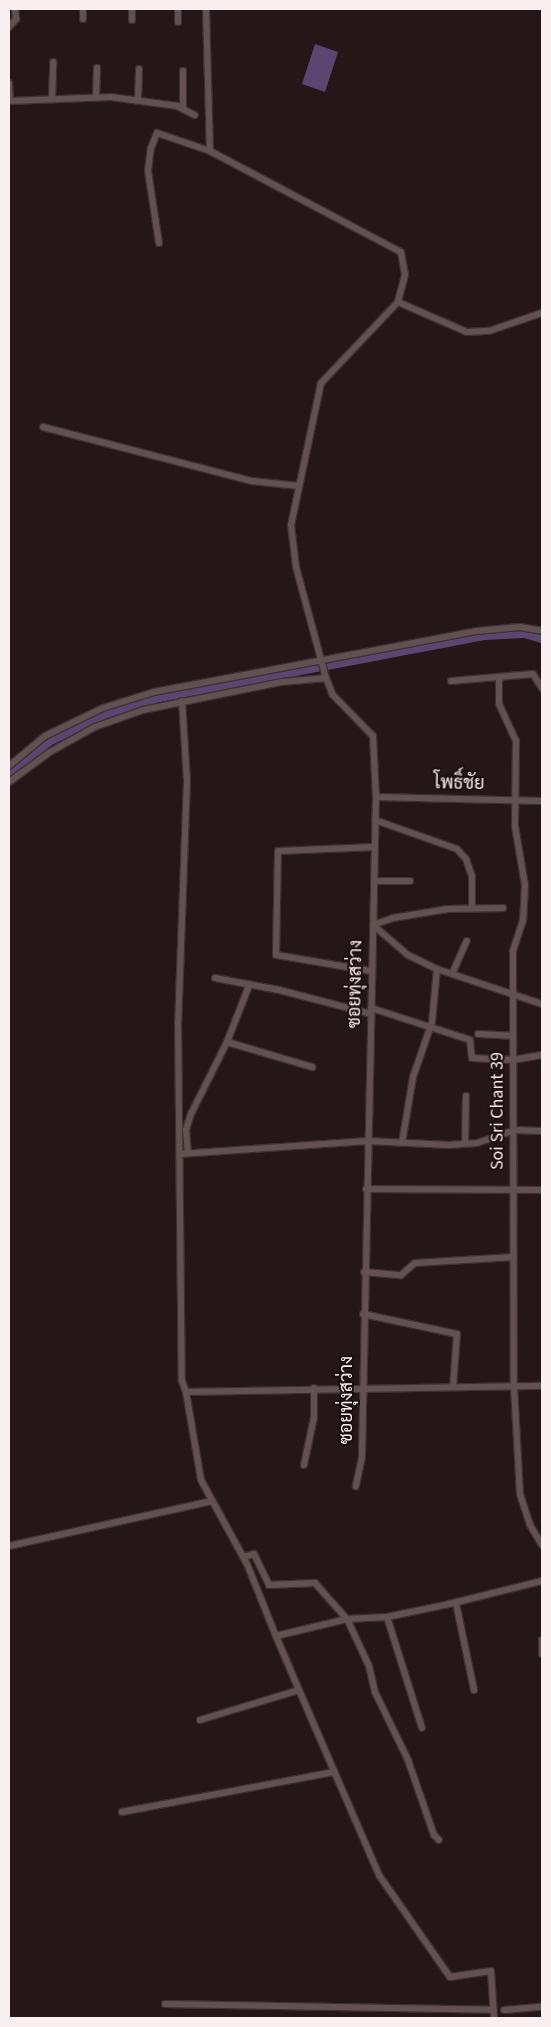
<!DOCTYPE html>
<meta charset="utf-8">
<style>
body{margin:0}
#map{position:relative;width:551px;height:2027px;overflow:hidden;background:#251618;font-family:"Source Sans 3",Sarabun,sans-serif}
div>[style]{position:absolute}
.water>*{inset:0;background:#5a4670}
.canal>*{height:8px;margin:-4px;padding:0 4px;transform-origin:4px;border-radius:4px;background:#5a4670}
.roads{filter:drop-shadow(1px 0 #3d3233) drop-shadow(-1px 0 #3d3233) drop-shadow(0 1px #3d3233) drop-shadow(0 -1px #3d3233)}
.street>*{height:6px;margin:-3px;padding:0 3px;transform-origin:3px;border-radius:3px;background:#635152}
span{translate:-50% -50%;white-space:nowrap;text-align:center;line-height:1.15;-webkit-text-stroke:4px #1b0e0f;paint-order:stroke}
.street-label{font-size:18px;color:#fbf0f1}
.frame{position:absolute;inset:0;border:10px solid #fbf0f1;pointer-events:none}
</style>
<div id="map">
<div class="water">
<i style="clip-path:polygon(315px 44px,338px 52px,325px 92px,302px 84px)"></i>
</div>
<div class="canal">
<i style="left:9px;top:775px;width:52px;rotate:-39.5deg"></i>
<i style="left:49px;top:742px;width:64px;rotate:-25.8deg"></i>
<i style="left:107px;top:714px;width:54px;rotate:-17.1deg"></i>
<i style="left:159px;top:698px;width:331px;rotate:-10.8deg"></i>
<i style="left:484px;top:636px;width:40px;rotate:-2.9deg"></i>
<i style="left:524px;top:634px;width:19px;rotate:16deg"></i>
</div>
<div class="roads">
<div class="street">
<i style="left:83px;top:9px;width:10px;rotate:90deg"></i>
<i style="left:206px;top:9px;width:142px;rotate:88.4deg"></i>
<i style="left:210px;top:151px;width:216px;rotate:27.9deg"></i>
<i style="left:401px;top:252px;width:23px;rotate:80deg"></i>
<i style="left:405px;top:275px;width:28px;rotate:105deg"></i>
<i style="left:398px;top:302px;width:112px;rotate:133.5deg"></i>
<i style="left:321px;top:383px;width:145px;rotate:101.9deg"></i>
<i style="left:291px;top:525px;width:42px;rotate:83.2deg"></i>
<i style="left:296px;top:567px;width:115px;rotate:74.9deg"></i>
<i style="left:326px;top:678px;width:18px;rotate:68deg"></i>
<i style="left:333px;top:695px;width:57px;rotate:45.7deg"></i>
<i style="left:373px;top:736px;width:61px;rotate:87.2deg"></i>
<i style="left:376px;top:797px;width:660px;rotate:91.22deg"></i>
<i style="left:362px;top:1457px;width:30px;rotate:102deg"></i>
<i style="left:132px;top:20px;width:11px;rotate:-90deg"></i>
<i style="left:178px;top:22px;width:13px;rotate:-90deg"></i>
<i style="left:9px;top:27px;width:11px;rotate:-49deg"></i>
<i style="left:16px;top:19px;width:10px;rotate:-96deg"></i>
<i style="left:9px;top:83px;width:18px;rotate:87deg"></i>
<i style="left:96px;top:97px;width:29px;rotate:-88deg"></i>
<i style="left:52px;top:99px;width:37px;rotate:-88deg"></i>
<i style="left:138px;top:99px;width:30px;rotate:-88deg"></i>
<i style="left:9px;top:101px;width:102px;rotate:-2.2deg"></i>
<i style="left:111px;top:97px;width:67px;rotate:7.8deg"></i>
<i style="left:177px;top:106px;width:20px;rotate:27deg"></i>
<i style="left:183px;top:109px;width:38px;rotate:-90deg"></i>
<i style="left:159px;top:243px;width:73px;rotate:-98.7deg"></i>
<i style="left:148px;top:171px;width:23px;rotate:-83deg"></i>
<i style="left:151px;top:148px;width:16px;rotate:-68deg"></i>
<i style="left:157px;top:133px;width:56px;rotate:18.8deg"></i>
<i style="left:398px;top:302px;width:75px;rotate:23.5deg"></i>
<i style="left:467px;top:332px;width:22px;rotate:-3deg"></i>
<i style="left:489px;top:331px;width:56px;rotate:-18.8deg"></i>
<i style="left:43px;top:427px;width:216px;rotate:14.5deg"></i>
<i style="left:252px;top:481px;width:47px;rotate:6.1deg"></i>
<i style="left:499px;top:677px;width:27px;rotate:90deg"></i>
<i style="left:499px;top:704px;width:41px;rotate:65.3deg"></i>
<i style="left:516px;top:741px;width:85px;rotate:90.7deg"></i>
<i style="left:515px;top:826px;width:60px;rotate:80.4deg"></i>
<i style="left:525px;top:885px;width:35px;rotate:93deg"></i>
<i style="left:523px;top:920px;width:33px;rotate:108deg"></i>
<i style="left:513px;top:951px;width:436px;rotate:89.9deg"></i>
<i style="left:514px;top:1387px;width:107px;rotate:86.8deg"></i>
<i style="left:520px;top:1494px;width:33px;rotate:72deg"></i>
<i style="left:530px;top:1525px;width:23px;rotate:59deg"></i>
<i style="left:451px;top:681px;width:82px;rotate:-4.9deg"></i>
<i style="left:533px;top:674px;width:17px;rotate:57deg"></i>
<i style="left:182px;top:701px;width:80px;rotate:86.4deg"></i>
<i style="left:187px;top:781px;width:240px;rotate:92.1deg"></i>
<i style="left:178px;top:1021px;width:360px;rotate:89.4deg"></i>
<i style="left:182px;top:1381px;width:12px;rotate:70deg"></i>
<i style="left:186px;top:1392px;width:356px;rotate:-1deg"></i>
<i style="left:9px;top:766px;width:47px;rotate:-39.8deg"></i>
<i style="left:45px;top:736px;width:64px;rotate:-25.8deg"></i>
<i style="left:103px;top:708px;width:53px;rotate:-17.4deg"></i>
<i style="left:154px;top:692px;width:329px;rotate:-10.7deg"></i>
<i style="left:477px;top:631px;width:43px;rotate:-5.3deg"></i>
<i style="left:520px;top:627px;width:22px;rotate:10deg"></i>
<i style="left:9px;top:782px;width:51px;rotate:-36.2deg"></i>
<i style="left:50px;top:752px;width:51px;rotate:-29.1deg"></i>
<i style="left:95px;top:727px;width:51px;rotate:-19.5deg"></i>
<i style="left:143px;top:710px;width:142px;rotate:-11.4deg"></i>
<i style="left:282px;top:682px;width:44px;rotate:-5.2deg"></i>
<i style="left:376px;top:797px;width:166px;rotate:1.4deg"></i>
<i style="left:375px;top:820px;width:87px;rotate:19.5deg"></i>
<i style="left:457px;top:849px;width:13px;rotate:48deg"></i>
<i style="left:466px;top:859px;width:18px;rotate:71deg"></i>
<i style="left:472px;top:876px;width:32px;rotate:90deg"></i>
<i style="left:374px;top:881px;width:36px"></i>
<i style="left:503px;top:908px;width:55px;rotate:179deg"></i>
<i style="left:448px;top:909px;width:56px;rotate:170.7deg"></i>
<i style="left:393px;top:918px;width:21px;rotate:161deg"></i>
<i style="left:373px;top:925px;width:46px;rotate:40.6deg"></i>
<i style="left:408px;top:955px;width:32px;rotate:26deg"></i>
<i style="left:437px;top:969px;width:111px;rotate:18.4deg"></i>
<i style="left:371px;top:971px;width:96px;rotate:-170.4deg"></i>
<i style="left:276px;top:955px;width:104px;rotate:-88.9deg"></i>
<i style="left:278px;top:851px;width:97px;rotate:-2.4deg"></i>
<i style="left:452px;top:974px;width:36px;rotate:-66deg"></i>
<i style="left:215px;top:978px;width:65px;rotate:10.6deg"></i>
<i style="left:279px;top:990px;width:95px;rotate:14.6deg"></i>
<i style="left:371px;top:1008px;width:104px;rotate:17.9deg"></i>
<i style="left:470px;top:1040px;width:18px;rotate:84deg"></i>
<i style="left:472px;top:1058px;width:41px;rotate:2.8deg"></i>
<i style="left:513px;top:1060px;width:29px;rotate:-10deg"></i>
<i style="left:478px;top:1034px;width:35px;rotate:3deg"></i>
<i style="left:227px;top:1042px;width:89px;rotate:16.4deg"></i>
<i style="left:402px;top:1143px;width:67px;rotate:-80.5deg"></i>
<i style="left:413px;top:1077px;width:58px;rotate:-70.9deg"></i>
<i style="left:432px;top:1022px;width:53px;rotate:-84.6deg"></i>
<i style="left:465px;top:1143px;width:47px;rotate:-88.8deg"></i>
<i style="left:188px;top:1153px;width:23px;rotate:-95deg"></i>
<i style="left:186px;top:1130px;width:17px;rotate:-73deg"></i>
<i style="left:191px;top:1114px;width:80px;rotate:-63.4deg"></i>
<i style="left:227px;top:1042px;width:60px;rotate:-68.6deg"></i>
<i style="left:180px;top:1154px;width:188px;rotate:-4deg"></i>
<i style="left:368px;top:1141px;width:81px;rotate:2.8deg"></i>
<i style="left:449px;top:1145px;width:28px;rotate:-4deg"></i>
<i style="left:477px;top:1143px;width:39px;rotate:-19deg"></i>
<i style="left:514px;top:1130px;width:28px;rotate:2deg"></i>
<i style="left:366px;top:1189px;width:176px;rotate:0.3deg"></i>
<i style="left:364px;top:1272px;width:37px;rotate:5deg"></i>
<i style="left:401px;top:1275px;width:18px;rotate:-41deg"></i>
<i style="left:415px;top:1263px;width:99px;rotate:-3.5deg"></i>
<i style="left:363px;top:1314px;width:96px;rotate:12deg"></i>
<i style="left:457px;top:1334px;width:53px;rotate:94.3deg"></i>
<i style="left:186px;top:1392px;width:89px;rotate:80.3deg"></i>
<i style="left:201px;top:1480px;width:96px;rotate:61.3deg"></i>
<i style="left:247px;top:1564px;width:78px;rotate:68.1deg"></i>
<i style="left:276px;top:1636px;width:73px;rotate:-13.5deg"></i>
<i style="left:347px;top:1619px;width:40px;rotate:-2.9deg"></i>
<i style="left:387px;top:1617px;width:63px;rotate:-11.8deg"></i>
<i style="left:449px;top:1604px;width:96px;rotate:-13.9deg"></i>
<i style="left:304px;top:1465px;width:49px;rotate:-78.2deg"></i>
<i style="left:314px;top:1417px;width:29px;rotate:-90deg"></i>
<i style="left:9px;top:1546px;width:208px;rotate:-12.5deg"></i>
<i style="left:243px;top:1557px;width:11px;rotate:-15deg"></i>
<i style="left:254px;top:1554px;width:34px;rotate:64deg"></i>
<i style="left:269px;top:1585px;width:46px;rotate:-2.5deg"></i>
<i style="left:315px;top:1583px;width:48px;rotate:48.4deg"></i>
<i style="left:347px;top:1619px;width:52px;rotate:64.9deg"></i>
<i style="left:369px;top:1666px;width:27px;rotate:77deg"></i>
<i style="left:375px;top:1692px;width:76px;rotate:64.1deg"></i>
<i style="left:408px;top:1760px;width:79px;rotate:70.9deg"></i>
<i style="left:434px;top:1835px;width:7px;rotate:45deg"></i>
<i style="left:456px;top:1603px;width:89px;rotate:78.3deg"></i>
<i style="left:387px;top:1617px;width:116px;rotate:72.5deg"></i>
<i style="left:542px;top:1640px;width:14px;rotate:90deg"></i>
<i style="left:299px;top:1690px;width:202px;rotate:66.6deg"></i>
<i style="left:379px;top:1875px;width:124px;rotate:55.2deg"></i>
<i style="left:450px;top:1977px;width:41px;rotate:-8.3deg"></i>
<i style="left:491px;top:1971px;width:47px;rotate:86.3deg"></i>
<i style="left:200px;top:1720px;width:103px;rotate:-16.9deg"></i>
<i style="left:299px;top:1690px;width:59px;rotate:-113.1deg"></i>
<i style="left:122px;top:1812px;width:216px;rotate:-10.7deg"></i>
<i style="left:165px;top:2004px;width:328px;rotate:1deg"></i>
<i style="left:504px;top:2010px;width:38px;rotate:-5deg"></i>
</div>
</div>
<div class="street-label">
<span style="left:459px;top:784px;rotate:1deg">โพธิ์ชัย</span>
<span style="left:356px;top:984px;rotate:-89deg">ซอยทุ่งสว่าง</span>
<span style="left:498px;top:1111px;rotate:-90deg">Soi Sri Chant 39</span>
<span style="left:347px;top:1400px;rotate:-90deg">ซอยทุ่งสว่าง</span>
</div>
<div class="frame"></div>
</div>
